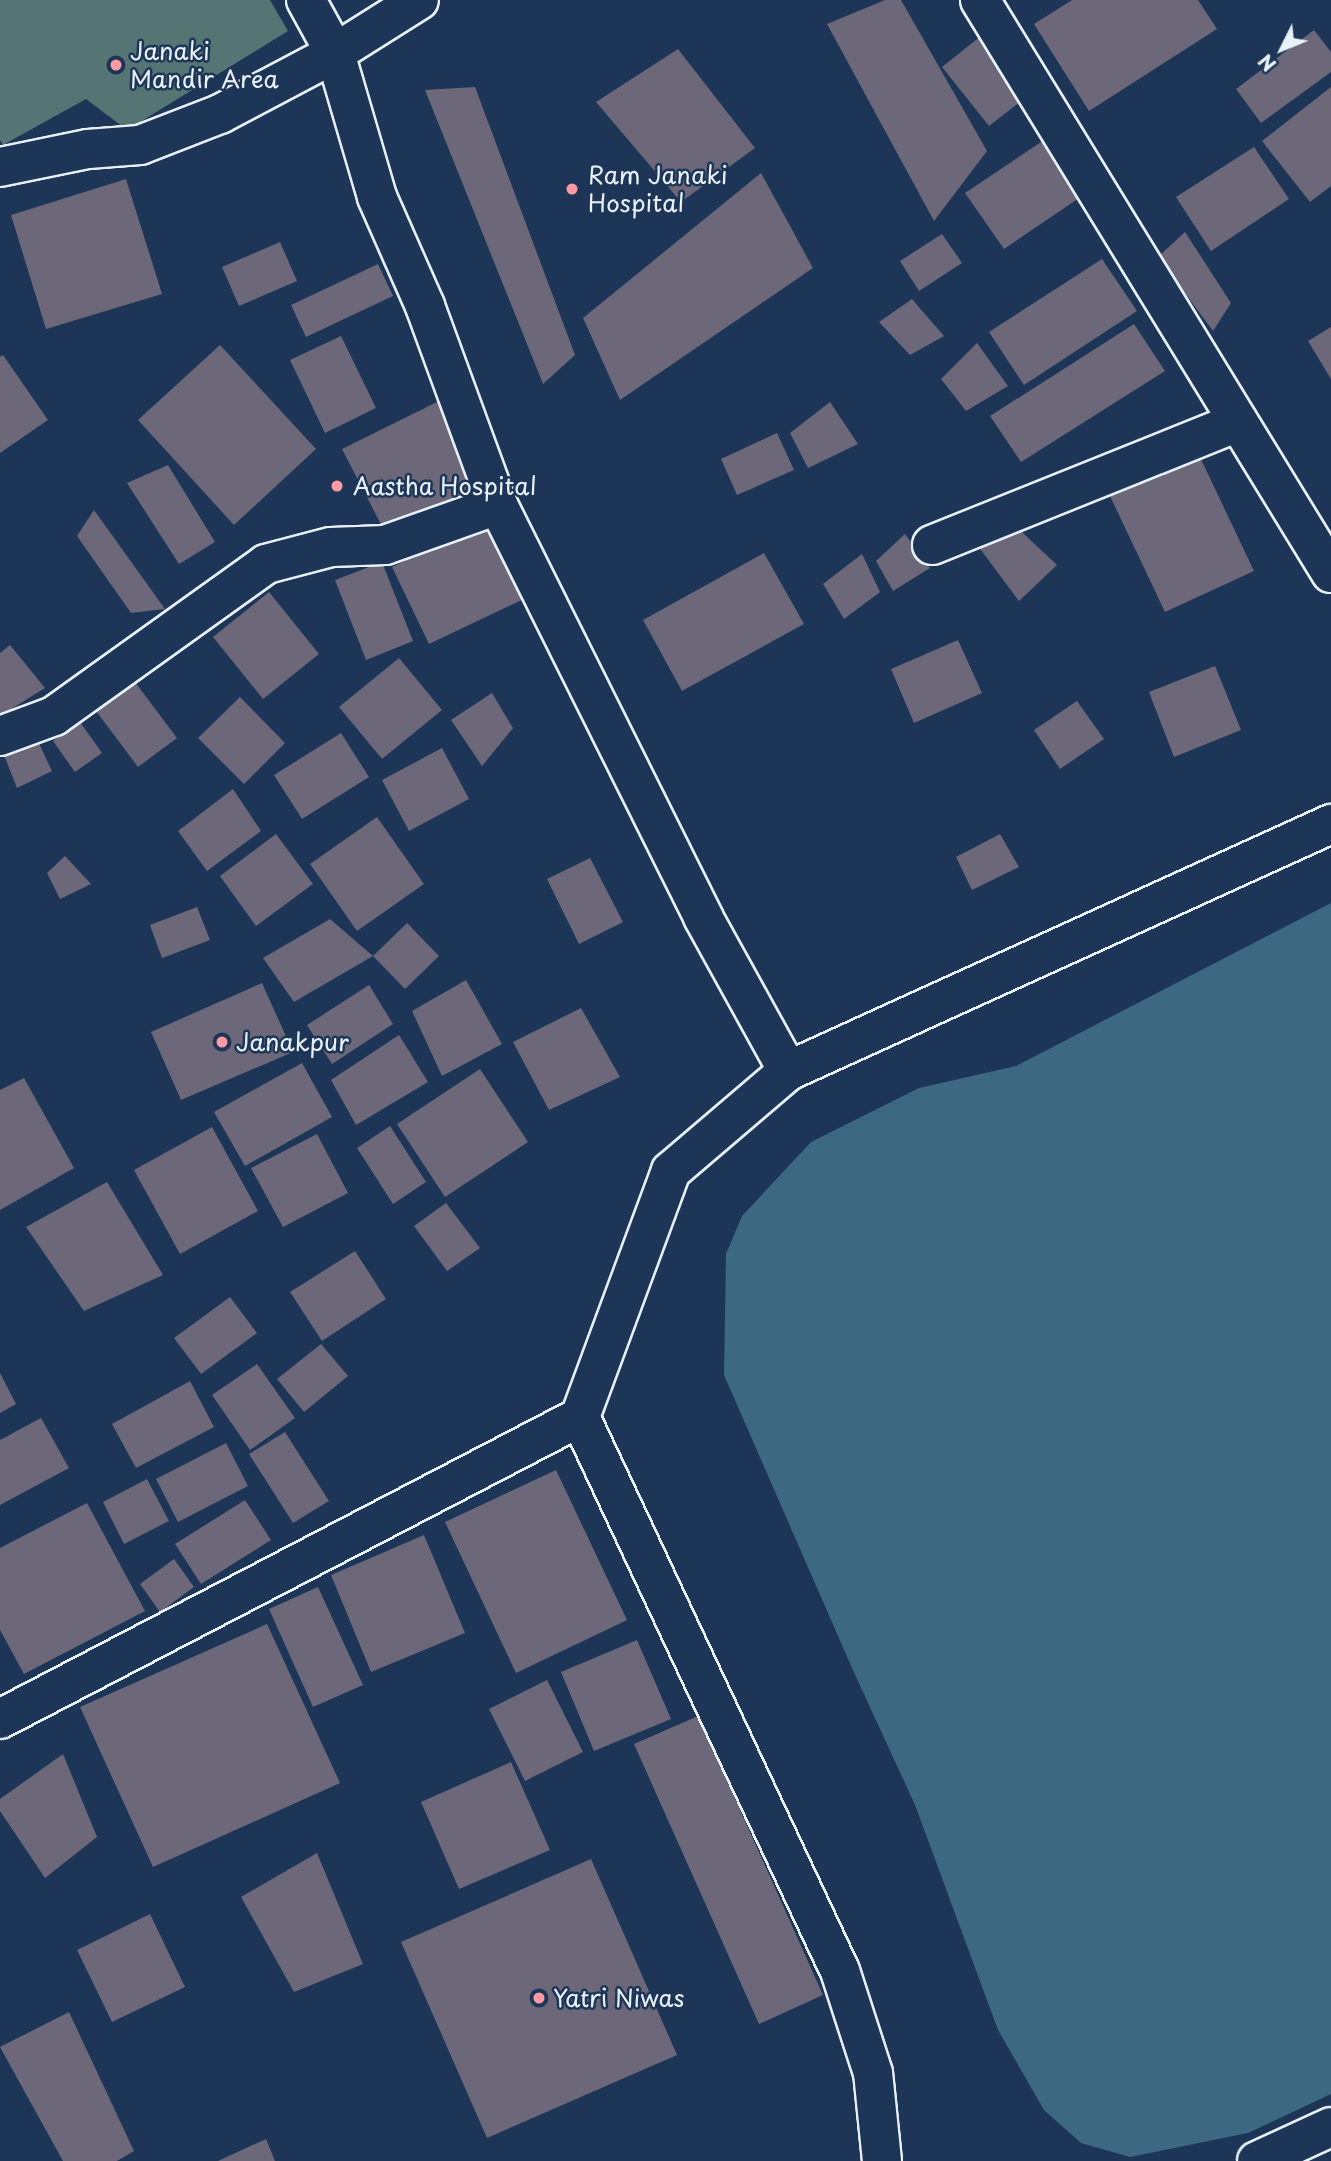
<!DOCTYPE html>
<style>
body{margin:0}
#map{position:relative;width:1331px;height:2161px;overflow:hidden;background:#1d3557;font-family:"Playpen Sans",sans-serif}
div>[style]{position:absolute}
.green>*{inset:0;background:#557575}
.water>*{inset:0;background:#3c6881}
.building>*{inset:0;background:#6c6779}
.roads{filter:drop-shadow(2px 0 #e8f1f8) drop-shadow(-2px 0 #e8f1f8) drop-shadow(0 2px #e8f1f8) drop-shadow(0 -2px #e8f1f8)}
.minor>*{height:38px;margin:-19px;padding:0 19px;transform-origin:19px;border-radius:19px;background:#1d3557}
.dots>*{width:19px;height:19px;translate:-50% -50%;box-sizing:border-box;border:4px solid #1d3557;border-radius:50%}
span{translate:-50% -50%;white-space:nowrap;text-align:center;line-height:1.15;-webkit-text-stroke:5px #1d3557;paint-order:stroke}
.poi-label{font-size:24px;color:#e8f1f8}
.left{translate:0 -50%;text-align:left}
.north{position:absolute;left:1247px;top:14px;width:70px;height:70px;-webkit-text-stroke:5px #1d3557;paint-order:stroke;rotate:227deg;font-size:19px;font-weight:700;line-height:28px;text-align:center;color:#e8f1f8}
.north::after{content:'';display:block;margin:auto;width:24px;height:32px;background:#e8f1f8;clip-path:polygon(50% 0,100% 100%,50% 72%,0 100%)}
</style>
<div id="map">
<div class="green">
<i style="clip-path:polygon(0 0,270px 0,288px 31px,127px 130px,86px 99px,3px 145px,0 140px)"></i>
</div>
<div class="water">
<i style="clip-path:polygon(1331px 903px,1331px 2094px,1248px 2133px,1130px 2157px,1081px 2143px,1044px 2110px,998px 2030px,915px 1805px,852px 1668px,724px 1375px,726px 1254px,742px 1216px,811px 1142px,919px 1088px,1016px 1066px)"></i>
</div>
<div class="building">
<i style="clip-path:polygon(885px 0,901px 0,987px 151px,934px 221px,827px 24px)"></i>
<i style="clip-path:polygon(1072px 0,1198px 0,1217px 29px,1089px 111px,1034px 24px)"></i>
<i style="clip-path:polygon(1314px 30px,1331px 52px,1331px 72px,1261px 123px,1236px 89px)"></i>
<i style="clip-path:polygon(982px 35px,1029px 95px,989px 126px,942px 67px)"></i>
<i style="clip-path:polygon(678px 49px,755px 148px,681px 202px,596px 102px)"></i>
<i style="clip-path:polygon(475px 87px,575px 355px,543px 384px,425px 90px)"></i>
<i style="clip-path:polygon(1331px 87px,1331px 186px,1310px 202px,1262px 141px)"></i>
<i style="clip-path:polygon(1047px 138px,1085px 194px,1004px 249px,965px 193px)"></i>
<i style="clip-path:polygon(1254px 147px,1289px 199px,1211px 251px,1176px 197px)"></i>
<i style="clip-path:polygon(761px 173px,813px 268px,620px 400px,583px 318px)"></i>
<i style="clip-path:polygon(126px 179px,162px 294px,46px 329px,11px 215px)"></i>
<i style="clip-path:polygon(1185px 232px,1231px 303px,1213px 331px,1158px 257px)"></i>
<i style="clip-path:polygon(942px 234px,962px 263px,919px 291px,900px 261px)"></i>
<i style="clip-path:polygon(280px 242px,297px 281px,239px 306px,222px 267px)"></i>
<i style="clip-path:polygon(1102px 259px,1137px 311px,1024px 385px,989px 332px)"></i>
<i style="clip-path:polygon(378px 264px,393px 296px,306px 337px,291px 305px)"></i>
<i style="clip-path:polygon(912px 299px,944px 336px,910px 355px,879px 322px)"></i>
<i style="clip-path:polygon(1134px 324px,1165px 371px,1021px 462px,990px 416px)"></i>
<i style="clip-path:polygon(1331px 327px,1331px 379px,1308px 341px)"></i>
<i style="clip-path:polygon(341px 336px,376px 408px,325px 433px,290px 360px)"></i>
<i style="clip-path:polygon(977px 343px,1008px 386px,966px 411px,941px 379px)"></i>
<i style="clip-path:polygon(220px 345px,316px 449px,234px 525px,138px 420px)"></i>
<i style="clip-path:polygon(3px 355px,48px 420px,0 453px,0 357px)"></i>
<i style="clip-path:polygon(439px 401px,484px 490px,388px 538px,342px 449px)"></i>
<i style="clip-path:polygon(830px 402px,858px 444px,808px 468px,790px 433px)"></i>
<i style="clip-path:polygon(777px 433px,794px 470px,737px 495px,721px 459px)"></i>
<i style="clip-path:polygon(1199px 455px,1254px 571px,1165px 612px,1110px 496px)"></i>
<i style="clip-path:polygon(168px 465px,215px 542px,179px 564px,127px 483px)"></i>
<i style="clip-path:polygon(94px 510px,165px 609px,131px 613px,77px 536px)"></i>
<i style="clip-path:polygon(489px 520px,526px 598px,429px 644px,392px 567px)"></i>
<i style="clip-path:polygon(1009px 520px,1057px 565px,1019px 601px,978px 546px)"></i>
<i style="clip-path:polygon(905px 534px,930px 568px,893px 591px,876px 561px)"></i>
<i style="clip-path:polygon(764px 553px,804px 624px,682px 691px,643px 620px)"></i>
<i style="clip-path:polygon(862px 554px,880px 592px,844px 619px,823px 584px)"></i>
<i style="clip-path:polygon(382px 562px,413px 641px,366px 660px,335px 580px)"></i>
<i style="clip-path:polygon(269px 592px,319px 654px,263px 699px,213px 637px)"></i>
<i style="clip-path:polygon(958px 640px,982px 693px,914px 723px,891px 669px)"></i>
<i style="clip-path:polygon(10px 645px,45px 688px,0 716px,0 653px)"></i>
<i style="clip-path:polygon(399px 658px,442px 710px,382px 759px,339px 707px)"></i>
<i style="clip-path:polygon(1215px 666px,1241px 730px,1174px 757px,1149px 692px)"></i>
<i style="clip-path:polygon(132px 678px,177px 738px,138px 767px,93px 707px)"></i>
<i style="clip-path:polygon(492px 693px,513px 728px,482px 766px,451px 720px)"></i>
<i style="clip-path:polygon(240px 697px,285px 743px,244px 784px,198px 738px)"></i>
<i style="clip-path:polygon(1077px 701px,1104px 739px,1060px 769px,1034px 730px)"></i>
<i style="clip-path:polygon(80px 722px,102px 753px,75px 772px,53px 741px)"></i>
<i style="clip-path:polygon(341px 733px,369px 777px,302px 819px,274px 775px)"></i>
<i style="clip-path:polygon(36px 737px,52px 771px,17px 788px,4px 755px)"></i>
<i style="clip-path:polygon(442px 748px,469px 799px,409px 831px,382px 780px)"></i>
<i style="clip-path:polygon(233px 789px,261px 831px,207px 871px,178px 831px)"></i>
<i style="clip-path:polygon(377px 817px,424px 884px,357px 931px,310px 864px)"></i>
<i style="clip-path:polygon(276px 834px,313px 884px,256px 926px,220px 876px)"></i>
<i style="clip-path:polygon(1000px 834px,1019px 867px,972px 890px,956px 857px)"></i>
<i style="clip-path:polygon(65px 856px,91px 884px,60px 899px,47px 873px)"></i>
<i style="clip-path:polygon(590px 858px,623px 922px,579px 944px,547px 879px)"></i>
<i style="clip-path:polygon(197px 907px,210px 940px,162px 958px,150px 925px)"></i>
<i style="clip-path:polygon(330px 919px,373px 956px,294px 1002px,263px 958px)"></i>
<i style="clip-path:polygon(407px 923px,439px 956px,405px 989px,373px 956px)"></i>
<i style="clip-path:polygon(466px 980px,502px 1044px,442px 1076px,412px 1011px)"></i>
<i style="clip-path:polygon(262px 983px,293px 1052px,181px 1100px,151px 1032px)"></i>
<i style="clip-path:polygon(369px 985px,393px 1024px,332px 1064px,307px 1025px)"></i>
<i style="clip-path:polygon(581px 1008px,620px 1077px,549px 1110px,513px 1042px)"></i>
<i style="clip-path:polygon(399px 1035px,428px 1082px,356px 1125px,331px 1080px)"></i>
<i style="clip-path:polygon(302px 1063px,332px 1117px,245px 1166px,214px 1112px)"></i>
<i style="clip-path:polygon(480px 1069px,528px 1142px,445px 1197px,397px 1124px)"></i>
<i style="clip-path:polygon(24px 1078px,74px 1168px,0 1210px,0 1090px)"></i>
<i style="clip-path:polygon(390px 1126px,426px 1182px,393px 1204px,357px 1148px)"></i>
<i style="clip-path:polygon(212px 1127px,258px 1211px,180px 1254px,134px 1170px)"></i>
<i style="clip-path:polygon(317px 1134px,348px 1193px,283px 1227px,251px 1168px)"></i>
<i style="clip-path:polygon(107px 1182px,163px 1275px,84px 1311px,26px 1227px)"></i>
<i style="clip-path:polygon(446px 1203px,480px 1248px,447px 1271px,414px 1226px)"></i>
<i style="clip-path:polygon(355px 1251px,386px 1299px,322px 1341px,290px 1292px)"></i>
<i style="clip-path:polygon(230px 1297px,257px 1333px,201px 1374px,174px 1338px)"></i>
<i style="clip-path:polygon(321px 1344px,348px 1376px,304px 1412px,277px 1379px)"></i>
<i style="clip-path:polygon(257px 1364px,295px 1418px,250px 1450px,212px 1395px)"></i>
<i style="clip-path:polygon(0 1373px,16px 1404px,0 1413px)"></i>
<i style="clip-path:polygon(190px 1381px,214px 1427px,136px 1468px,112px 1424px)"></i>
<i style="clip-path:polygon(41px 1418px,69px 1468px,0 1505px,0 1440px)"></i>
<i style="clip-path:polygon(285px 1432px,329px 1501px,293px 1523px,249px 1454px)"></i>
<i style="clip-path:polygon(226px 1443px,248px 1486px,178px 1522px,156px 1479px)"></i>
<i style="clip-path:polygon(556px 1470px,627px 1620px,516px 1673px,445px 1522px)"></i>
<i style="clip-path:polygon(147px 1479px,169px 1521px,124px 1544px,103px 1502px)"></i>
<i style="clip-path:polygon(245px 1500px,271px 1540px,201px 1584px,175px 1544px)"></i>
<i style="clip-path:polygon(87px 1503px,145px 1611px,24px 1674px,0 1630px,0 1548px)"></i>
<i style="clip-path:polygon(424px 1535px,465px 1633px,371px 1672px,331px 1575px)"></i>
<i style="clip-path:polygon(174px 1559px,194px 1587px,160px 1612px,140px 1584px)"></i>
<i style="clip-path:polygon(318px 1587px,363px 1685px,313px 1707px,269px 1609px)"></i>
<i style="clip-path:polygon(267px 1624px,340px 1783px,153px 1867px,80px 1707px)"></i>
<i style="clip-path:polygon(637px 1640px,671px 1719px,594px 1751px,561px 1672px)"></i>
<i style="clip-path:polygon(547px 1680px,583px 1752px,525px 1781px,489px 1709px)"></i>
<i style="clip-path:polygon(698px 1716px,823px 1995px,759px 2024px,634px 1744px)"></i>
<i style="clip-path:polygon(63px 1754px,97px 1837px,45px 1878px,0 1811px,0 1799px)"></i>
<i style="clip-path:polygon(511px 1762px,550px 1850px,459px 1889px,421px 1802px)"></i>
<i style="clip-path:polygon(317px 1853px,363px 1964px,294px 1992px,241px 1897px)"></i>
<i style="clip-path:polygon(591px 1859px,677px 2055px,487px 2138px,401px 1942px)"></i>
<i style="clip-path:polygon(150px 1914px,185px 1987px,112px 2022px,77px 1950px)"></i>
<i style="clip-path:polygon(69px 2012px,134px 2151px,117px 2161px,63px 2161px,0 2047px)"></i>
<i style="clip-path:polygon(266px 2139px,275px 2161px,218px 2161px)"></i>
</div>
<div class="roads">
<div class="minor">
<i style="left:306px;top:0;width:60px;rotate:61.3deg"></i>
<i style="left:335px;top:53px;width:150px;rotate:73.7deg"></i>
<i style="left:377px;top:197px;width:119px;rotate:66.2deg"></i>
<i style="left:425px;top:306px;width:212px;rotate:69.9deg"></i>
<i style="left:498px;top:505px;width:460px;rotate:63.5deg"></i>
<i style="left:703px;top:917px;width:176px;rotate:61.1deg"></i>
<i style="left:980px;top:0;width:672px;rotate:58.51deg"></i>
<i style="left:0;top:167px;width:90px;rotate:-11.6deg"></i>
<i style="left:88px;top:149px;width:52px;rotate:-4.4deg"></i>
<i style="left:140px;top:145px;width:86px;rotate:-21.2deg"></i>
<i style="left:220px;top:114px;width:130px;rotate:-27.9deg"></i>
<i style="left:335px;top:53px;width:99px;rotate:-32.2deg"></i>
<i style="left:932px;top:545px;width:330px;rotate:-21.9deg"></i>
<i style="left:0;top:736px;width:58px;rotate:-20.3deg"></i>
<i style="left:54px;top:716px;width:261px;rotate:-35.6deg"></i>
<i style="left:266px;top:564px;width:67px;rotate:-14.7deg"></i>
<i style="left:331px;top:547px;width:54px;rotate:-2.1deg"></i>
<i style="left:385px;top:545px;width:120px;rotate:-19.5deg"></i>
<i style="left:0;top:1719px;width:654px;rotate:-27.51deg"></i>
<i style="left:882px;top:2161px;width:88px;rotate:-95.8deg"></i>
<i style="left:873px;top:2073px;width:107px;rotate:-107.9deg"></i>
<i style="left:840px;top:1971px;width:612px;rotate:-115.14deg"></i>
<i style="left:580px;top:1417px;width:262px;rotate:-69.7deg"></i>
<i style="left:671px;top:1171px;width:154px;rotate:-40.5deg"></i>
<i style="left:788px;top:1071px;width:597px;rotate:-24.46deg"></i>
<i style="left:1257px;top:2161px;width:81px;rotate:-24.7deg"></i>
</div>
</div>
<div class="dots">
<i style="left:116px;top:65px;background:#ff9aa2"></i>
<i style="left:572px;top:189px;background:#ff9aa2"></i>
<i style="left:337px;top:486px;background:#ff9aa2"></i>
<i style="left:222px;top:1042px;background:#ff9aa2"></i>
<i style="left:539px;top:1998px;background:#ff9aa2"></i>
</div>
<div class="poi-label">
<span class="left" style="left:130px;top:65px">Janaki<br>Mandir Area</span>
<span class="left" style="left:588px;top:189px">Ram Janaki<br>Hospital</span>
<span class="left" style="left:353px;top:486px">Aastha Hospital</span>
<span class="left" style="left:236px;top:1042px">Janakpur</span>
<span class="left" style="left:553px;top:1998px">Yatri Niwas</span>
</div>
<div class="north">N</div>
</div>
